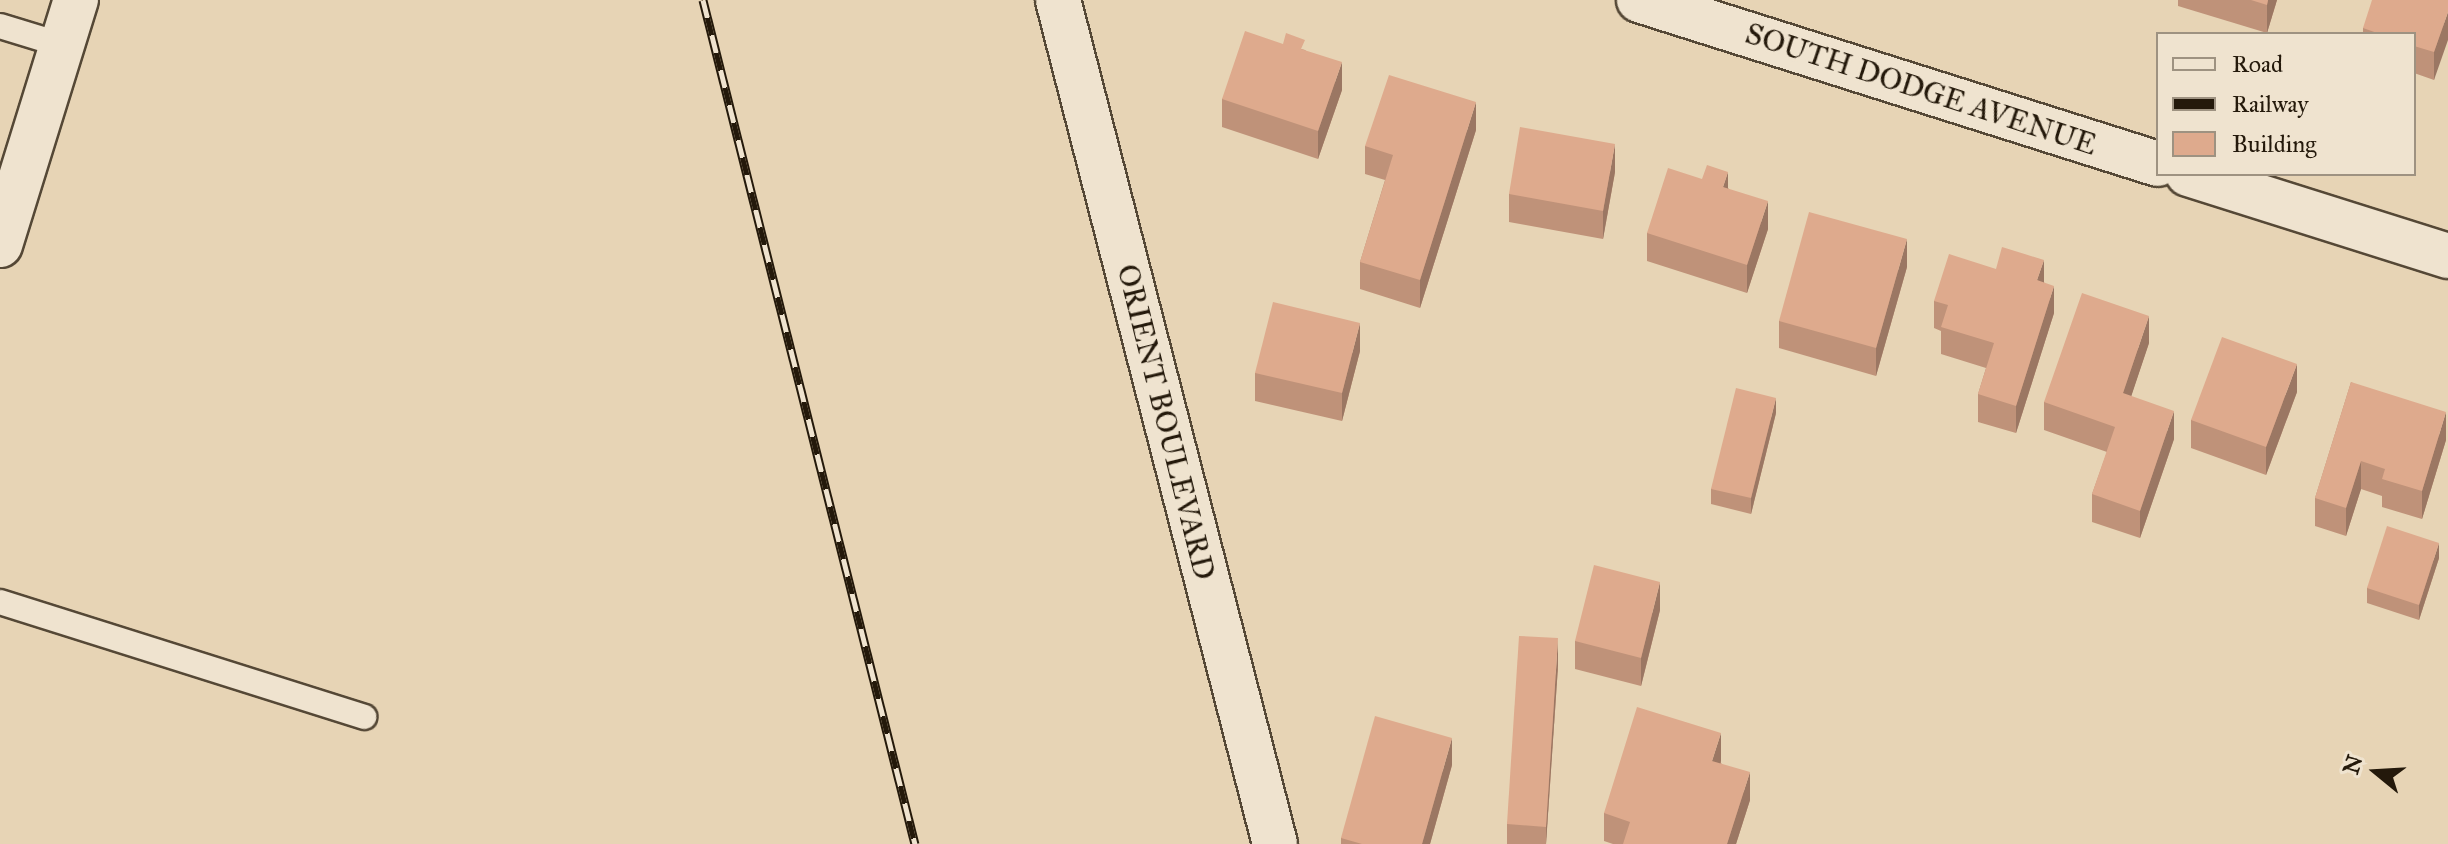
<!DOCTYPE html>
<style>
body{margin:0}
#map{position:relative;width:2448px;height:844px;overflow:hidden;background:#e7d4b5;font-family:"IM FELL Great Primer",serif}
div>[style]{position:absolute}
.roads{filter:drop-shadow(2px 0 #554836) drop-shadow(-2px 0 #554836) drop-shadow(0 2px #554836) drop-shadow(0 -2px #554836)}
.lane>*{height:24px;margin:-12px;padding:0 12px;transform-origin:12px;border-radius:12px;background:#efe3cf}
.street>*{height:44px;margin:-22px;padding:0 22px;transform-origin:22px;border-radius:22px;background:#efe3cf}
.rail>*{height:9px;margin-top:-4.5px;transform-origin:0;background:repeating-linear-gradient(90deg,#efe3cf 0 18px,#24190b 0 36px);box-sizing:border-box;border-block:2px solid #24190b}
.wall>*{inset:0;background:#bf9279}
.shaded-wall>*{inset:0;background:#9b7763}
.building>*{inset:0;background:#deaa8d}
span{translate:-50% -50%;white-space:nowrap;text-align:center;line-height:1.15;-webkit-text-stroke:6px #efe3cf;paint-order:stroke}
.street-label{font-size:30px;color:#24190b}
.legend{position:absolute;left:2156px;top:32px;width:260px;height:144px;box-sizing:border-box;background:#efe3cf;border:2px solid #9e9281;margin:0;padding:10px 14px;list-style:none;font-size:24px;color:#24190b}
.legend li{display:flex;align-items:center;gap:16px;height:40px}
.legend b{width:40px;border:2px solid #9e9281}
.north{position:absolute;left:2336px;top:732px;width:80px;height:80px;-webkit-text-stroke:6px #efe3cf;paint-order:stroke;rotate:288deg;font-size:22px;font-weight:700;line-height:32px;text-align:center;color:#24190b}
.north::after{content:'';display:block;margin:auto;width:28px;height:36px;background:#24190b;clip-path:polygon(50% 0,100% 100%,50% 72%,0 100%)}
</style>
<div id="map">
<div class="roads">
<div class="lane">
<i style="left:0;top:26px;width:65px;rotate:17deg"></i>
<i style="left:0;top:602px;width:382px;rotate:17.5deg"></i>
</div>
<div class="street">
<i style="left:1058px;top:0;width:871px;rotate:75.58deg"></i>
<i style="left:1639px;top:0;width:544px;rotate:17.54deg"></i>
<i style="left:2188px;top:174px;width:273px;rotate:17.5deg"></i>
<i style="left:0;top:245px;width:257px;rotate:-72.8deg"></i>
</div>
</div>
<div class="rail">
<i style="left:703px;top:0;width:870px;rotate:75.9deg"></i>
</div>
<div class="wall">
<i style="clip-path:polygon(2178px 0,2277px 0,2267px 33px,2178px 6px)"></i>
<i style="clip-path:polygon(2448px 0,2434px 80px,2414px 73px,2414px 34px,2363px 34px,2363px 28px)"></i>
<i style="clip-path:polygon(1283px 44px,1305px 50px,1342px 90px,1318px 159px,1222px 127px,1222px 99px)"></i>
<i style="clip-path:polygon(1476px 130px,1420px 308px,1360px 289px,1360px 262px,1385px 180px,1365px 174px,1365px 146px)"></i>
<i style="clip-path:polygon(1615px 172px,1603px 239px,1509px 222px,1509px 194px)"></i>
<i style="clip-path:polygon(1728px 188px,1768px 229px,1747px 293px,1647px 261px,1647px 233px)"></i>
<i style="clip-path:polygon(1907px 267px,1876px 376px,1779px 348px,1779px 321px)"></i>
<i style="clip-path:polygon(1996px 269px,2044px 282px,2054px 313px,2016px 433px,1978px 422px,1978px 394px,1986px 368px,1941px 354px,1941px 331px,1934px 328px,1934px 301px)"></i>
<i style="clip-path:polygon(2149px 343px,2131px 396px,2174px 439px,2140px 538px,2092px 522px,2092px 494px,2107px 452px,2044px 430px,2044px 402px)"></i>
<i style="clip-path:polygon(1360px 351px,1342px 421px,1255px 401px,1255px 373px)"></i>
<i style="clip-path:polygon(2351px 382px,2446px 440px,2422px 519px,2382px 507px,2382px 496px,2361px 489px,2346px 536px,2315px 526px,2315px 498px)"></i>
<i style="clip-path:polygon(2297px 392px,2266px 475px,2191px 448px,2191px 420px)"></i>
<i style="clip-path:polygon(1776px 413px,1751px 514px,1711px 504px,1711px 489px)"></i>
<i style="clip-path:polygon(2439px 558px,2419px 620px,2367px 603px,2367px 588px)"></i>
<i style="clip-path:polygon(1660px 610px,1641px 686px,1575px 669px,1575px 641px)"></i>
<i style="clip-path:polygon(1558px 666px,1546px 844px,1507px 844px,1507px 824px)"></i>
<i style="clip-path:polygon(1721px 761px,1721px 763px,1750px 800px,1736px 844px,1613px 844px,1604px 841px,1604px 813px)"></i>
<i style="clip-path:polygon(1452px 765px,1430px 844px,1341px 844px,1341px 838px)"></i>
</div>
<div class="shaded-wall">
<i style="clip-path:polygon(2268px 0,2277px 0,2267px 33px,2267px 5px)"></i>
<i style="clip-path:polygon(2448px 12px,2448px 40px,2434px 80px,2434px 52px)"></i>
<i style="clip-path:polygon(1342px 62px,1342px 90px,1318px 159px,1318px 131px)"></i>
<i style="clip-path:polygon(1476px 102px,1476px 130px,1420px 308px,1420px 280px)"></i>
<i style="clip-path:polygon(1615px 144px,1615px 172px,1603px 239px,1603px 211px)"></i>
<i style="clip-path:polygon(1728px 172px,1728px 199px,1723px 187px)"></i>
<i style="clip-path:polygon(1768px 201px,1768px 229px,1747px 293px,1747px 265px)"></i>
<i style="clip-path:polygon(1907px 239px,1907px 267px,1876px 376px,1876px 348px)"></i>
<i style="clip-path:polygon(2044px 260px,2044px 288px,2037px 280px)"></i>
<i style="clip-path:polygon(2054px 286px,2054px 313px,2016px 433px,2016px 406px)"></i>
<i style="clip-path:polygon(2149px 316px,2149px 343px,2123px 421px,2123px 393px)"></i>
<i style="clip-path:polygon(1360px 323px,1360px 351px,1342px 421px,1342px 393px)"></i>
<i style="clip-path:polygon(2297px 364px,2297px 392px,2266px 475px,2266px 447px)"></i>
<i style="clip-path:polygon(1776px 398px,1776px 413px,1751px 514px,1751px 498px)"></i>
<i style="clip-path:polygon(2174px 411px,2174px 439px,2140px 538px,2140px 511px)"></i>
<i style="clip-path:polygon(2446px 412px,2446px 440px,2422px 519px,2422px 491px)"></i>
<i style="clip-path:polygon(2361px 461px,2361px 489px,2346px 536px,2346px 508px)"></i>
<i style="clip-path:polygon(2439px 543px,2439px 558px,2419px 620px,2419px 605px)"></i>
<i style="clip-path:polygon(1660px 582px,1660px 610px,1641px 686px,1641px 658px)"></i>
<i style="clip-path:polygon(1558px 638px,1558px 666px,1546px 844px,1546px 827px)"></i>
<i style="clip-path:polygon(1721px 733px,1721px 761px,1712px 789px,1712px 761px)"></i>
<i style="clip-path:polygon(1452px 738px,1452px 765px,1430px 844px,1422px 844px)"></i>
<i style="clip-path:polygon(1750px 772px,1750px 800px,1736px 844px,1727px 844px)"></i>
</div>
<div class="building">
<i style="clip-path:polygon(2251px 0,2268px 0,2267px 5px)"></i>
<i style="clip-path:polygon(2372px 0,2448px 0,2448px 12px,2434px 52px,2414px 46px,2414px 34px,2380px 34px,2363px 28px)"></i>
<i style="clip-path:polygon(1245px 31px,1283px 44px,1286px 33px,1305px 40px,1301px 49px,1342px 62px,1318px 131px,1222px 99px)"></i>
<i style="clip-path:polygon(1389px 75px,1476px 102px,1420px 280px,1360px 262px,1393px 155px,1365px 146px)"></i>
<i style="clip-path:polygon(1520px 127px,1615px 144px,1603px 211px,1509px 194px)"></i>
<i style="clip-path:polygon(1707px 165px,1728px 172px,1723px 187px,1768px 201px,1747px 265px,1647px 233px,1668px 168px,1702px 179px)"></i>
<i style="clip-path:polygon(1809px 212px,1907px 239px,1876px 348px,1779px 321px)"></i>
<i style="clip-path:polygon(2002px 247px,2044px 260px,2037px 280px,2054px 286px,2016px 406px,1978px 394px,1994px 343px,1941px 327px,1948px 305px,1934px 301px,1949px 254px,1996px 269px)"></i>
<i style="clip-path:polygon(2082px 293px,2149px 316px,2123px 393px,2174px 411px,2140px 511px,2092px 494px,2115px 427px,2044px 402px)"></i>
<i style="clip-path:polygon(1273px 302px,1360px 323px,1342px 393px,1255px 373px)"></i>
<i style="clip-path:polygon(2222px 337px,2297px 364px,2266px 447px,2191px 420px)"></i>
<i style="clip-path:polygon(2351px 382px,2446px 412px,2422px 491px,2382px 479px,2385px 469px,2361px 461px,2346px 508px,2315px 498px)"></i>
<i style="clip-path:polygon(1736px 388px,1776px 398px,1751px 498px,1711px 489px)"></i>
<i style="clip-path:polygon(2387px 526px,2439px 543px,2419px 605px,2367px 588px)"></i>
<i style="clip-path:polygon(1594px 565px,1660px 582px,1641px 658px,1575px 641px)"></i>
<i style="clip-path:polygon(1519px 636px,1558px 638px,1546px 827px,1507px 824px)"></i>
<i style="clip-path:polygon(1637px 707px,1721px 733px,1712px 761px,1750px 772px,1727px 844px,1623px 844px,1630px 822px,1604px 813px)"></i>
<i style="clip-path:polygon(1375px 716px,1452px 738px,1422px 844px,1362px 844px,1341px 838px)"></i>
</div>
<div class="street-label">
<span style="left:1921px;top:89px;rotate:18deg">SOUTH DODGE AVENUE</span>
<span style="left:1166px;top:422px;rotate:76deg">ORIENT BOULEVARD</span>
</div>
<ul class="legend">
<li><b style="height:10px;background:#efe3cf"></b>Road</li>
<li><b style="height:10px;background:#24190b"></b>Railway</li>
<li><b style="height:22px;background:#deaa8d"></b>Building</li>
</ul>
<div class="north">N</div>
</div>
